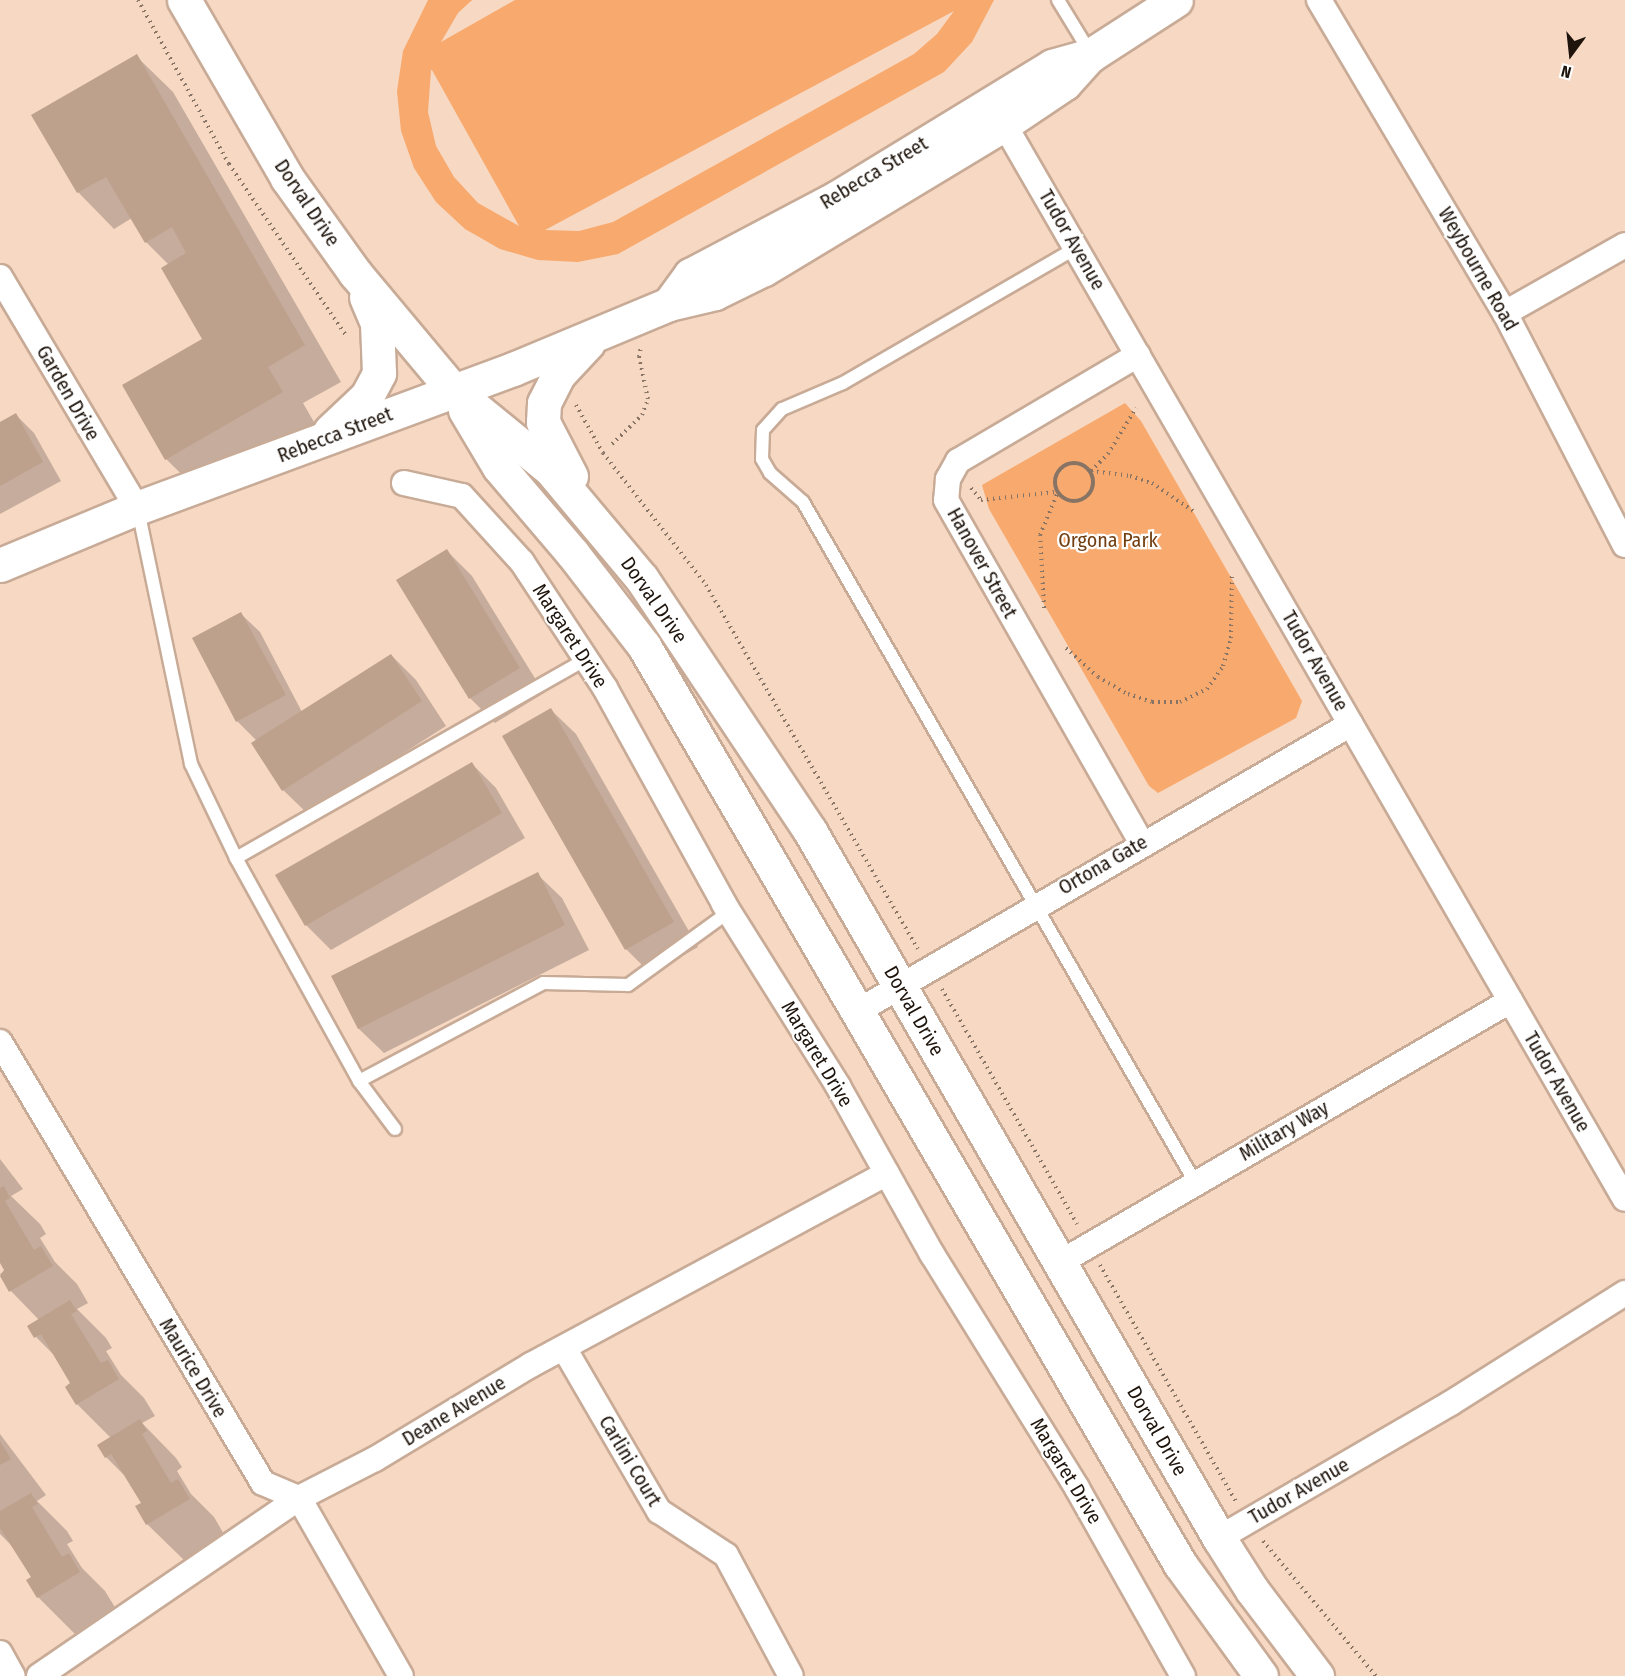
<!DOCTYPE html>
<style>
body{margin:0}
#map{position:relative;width:1625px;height:1676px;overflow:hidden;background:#f7d8c3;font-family:"Fira Sans Condensed",sans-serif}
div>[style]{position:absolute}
.green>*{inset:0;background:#f8a96d}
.shadow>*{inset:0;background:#0003}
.building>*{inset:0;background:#bea18d}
.path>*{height:4px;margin-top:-2px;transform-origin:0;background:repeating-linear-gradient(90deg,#887465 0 1.5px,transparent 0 6px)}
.path>.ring{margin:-2px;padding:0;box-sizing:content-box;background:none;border:4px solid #887465;border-radius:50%}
.roads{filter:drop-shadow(2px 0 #c8ab97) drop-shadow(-2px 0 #c8ab97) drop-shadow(0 2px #c8ab97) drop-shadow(0 -2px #c8ab97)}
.service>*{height:12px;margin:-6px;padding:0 6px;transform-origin:6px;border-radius:6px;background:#fff}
.minor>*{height:24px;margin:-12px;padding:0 12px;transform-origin:12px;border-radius:12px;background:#fff}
.secondary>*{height:33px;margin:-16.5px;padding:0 16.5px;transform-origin:16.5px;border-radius:16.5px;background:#fff}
span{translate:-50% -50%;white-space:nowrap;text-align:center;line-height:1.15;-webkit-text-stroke:4.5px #fff;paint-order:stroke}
.street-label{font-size:20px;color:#1e140c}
.park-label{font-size:20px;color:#723f12}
.north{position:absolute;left:1541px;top:24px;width:60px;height:60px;-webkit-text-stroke:4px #fff;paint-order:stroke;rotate:195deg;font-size:16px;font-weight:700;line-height:24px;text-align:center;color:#1e140c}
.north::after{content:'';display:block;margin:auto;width:21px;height:27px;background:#1e140c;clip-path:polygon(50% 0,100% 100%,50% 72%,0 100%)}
</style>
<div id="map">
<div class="green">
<i style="clip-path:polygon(evenodd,428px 0,472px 0,458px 13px,441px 42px,515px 0,994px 0,972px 42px,944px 72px,618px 254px,578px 262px,538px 260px,500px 249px,465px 229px,436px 202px,414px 168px,401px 131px,397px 91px,403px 51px,428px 0,954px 11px,937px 34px,914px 54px,613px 222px,579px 231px,545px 230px,954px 11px,428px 0,431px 70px,432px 70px,519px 226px,478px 203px,454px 177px,436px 146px,428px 112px,431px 70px)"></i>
<i style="clip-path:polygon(1125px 403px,1141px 421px,1302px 701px,1296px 718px,1158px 793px,1149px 786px,989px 509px,982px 485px)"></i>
</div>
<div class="shadow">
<i style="clip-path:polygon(136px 56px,173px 92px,341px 382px,303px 403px,318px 429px,203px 495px,166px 459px,204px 340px,169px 265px,146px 242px,132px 218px,114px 229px,78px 192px)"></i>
<i style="clip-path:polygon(16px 415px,34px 433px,61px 481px,0 514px,0 423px)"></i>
<i style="clip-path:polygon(447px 551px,472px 576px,544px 693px,495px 723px,470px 698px)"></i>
<i style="clip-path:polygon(241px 614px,260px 632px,302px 712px,391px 655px,416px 680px,446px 726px,308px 814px,283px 790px,257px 741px,237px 721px)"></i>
<i style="clip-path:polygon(551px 710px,576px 734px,698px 947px,651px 974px,626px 949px,504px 737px)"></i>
<i style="clip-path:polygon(472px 764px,496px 788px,525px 838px,331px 950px,306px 925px)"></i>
<i style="clip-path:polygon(537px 874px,562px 898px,589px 950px,384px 1053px,359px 1029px,333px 977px)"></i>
<i style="clip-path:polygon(0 1159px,23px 1189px,11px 1196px,40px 1224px,46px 1234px,40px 1238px,55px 1262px,77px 1284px,88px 1303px,77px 1309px,106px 1338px,112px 1348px,106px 1351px,121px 1375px,144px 1398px,155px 1416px,142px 1423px,176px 1458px,182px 1467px,177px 1471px,191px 1494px,214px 1517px,225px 1536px,184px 1560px,147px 1524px,137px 1507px,143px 1504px,128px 1479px,106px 1457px,111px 1438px,77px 1404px,73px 1384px,57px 1358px,36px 1337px,39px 1320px,11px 1291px,0 1274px,6px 1270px,0 1261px)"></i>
<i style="clip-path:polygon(0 1434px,46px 1495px,37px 1501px,67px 1531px,73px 1541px,67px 1544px,82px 1568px,105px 1591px,116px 1609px,75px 1634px,38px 1597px,28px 1580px,33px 1577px,18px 1552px,0 1534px)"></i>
</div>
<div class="building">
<i style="clip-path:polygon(137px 54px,305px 345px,268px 367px,283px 392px,165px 460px,122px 385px,202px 339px,161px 268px,186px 253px,172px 227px,145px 243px,106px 177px,77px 193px,31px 115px)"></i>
<i style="clip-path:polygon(16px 413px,43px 462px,0 486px,0 422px)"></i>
<i style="clip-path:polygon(447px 549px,520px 668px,469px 699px,396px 580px)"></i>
<i style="clip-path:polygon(241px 612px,286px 695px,236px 722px,192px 638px)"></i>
<i style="clip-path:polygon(391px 654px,422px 701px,282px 791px,251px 743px)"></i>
<i style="clip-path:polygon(551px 708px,674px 922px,625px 950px,502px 736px)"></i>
<i style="clip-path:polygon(472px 762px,502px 813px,305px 926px,275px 875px)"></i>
<i style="clip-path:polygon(538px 872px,565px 925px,358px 1029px,331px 976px)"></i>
<i style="clip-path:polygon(4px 1186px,10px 1198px,5px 1201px,34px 1250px,41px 1246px,53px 1266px,9px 1292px,0 1276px,4px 1270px,0 1263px,0 1188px)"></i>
<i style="clip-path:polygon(70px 1300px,77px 1311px,71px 1314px,101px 1363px,108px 1360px,119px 1379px,76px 1405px,65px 1387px,70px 1383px,41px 1334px,34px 1338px,27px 1326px)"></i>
<i style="clip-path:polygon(140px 1419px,147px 1431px,142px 1434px,171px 1483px,178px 1479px,190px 1499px,146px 1525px,135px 1506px,141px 1503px,111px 1454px,105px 1458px,97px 1445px)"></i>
<i style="clip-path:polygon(0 1441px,11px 1459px,0 1465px)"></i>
<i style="clip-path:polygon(31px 1493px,38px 1504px,32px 1507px,62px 1557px,69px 1553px,80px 1572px,37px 1598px,26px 1580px,31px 1577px,0 1528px,0 1511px)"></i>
</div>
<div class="path">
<i style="left:138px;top:0;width:188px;rotate:61deg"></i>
<i style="left:229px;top:164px;width:209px;rotate:55.7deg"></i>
<i style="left:576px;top:405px;width:55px;rotate:60.6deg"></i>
<i style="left:603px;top:453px;width:167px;rotate:52deg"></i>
<i style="left:706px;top:585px;width:421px;rotate:59.8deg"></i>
<i style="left:612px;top:444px;width:42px;rotate:-44deg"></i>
<i style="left:642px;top:415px;width:17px;rotate:-69deg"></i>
<i style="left:648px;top:399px;width:43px;rotate:-102.1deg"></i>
<i style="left:639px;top:357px;width:10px;rotate:-79deg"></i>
<i class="ring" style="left:1055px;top:463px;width:34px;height:34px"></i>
<i style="left:1091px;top:471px;width:39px;rotate:7deg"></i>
<i style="left:1130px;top:476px;width:23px;rotate:18deg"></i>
<i style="left:1152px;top:483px;width:53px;rotate:34.3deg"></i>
<i style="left:1091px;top:471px;width:24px;rotate:-45deg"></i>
<i style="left:1108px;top:454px;width:54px;rotate:-58.7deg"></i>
<i style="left:971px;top:488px;width:16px;rotate:50deg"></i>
<i style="left:981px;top:500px;width:76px;rotate:-6deg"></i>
<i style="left:1044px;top:608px;width:73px;rotate:-93.1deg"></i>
<i style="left:1040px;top:535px;width:47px;rotate:-67.3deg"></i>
<i style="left:1066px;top:648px;width:43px;rotate:42.2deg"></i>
<i style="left:1098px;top:677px;width:34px;rotate:30deg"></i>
<i style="left:1128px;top:694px;width:25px;rotate:18deg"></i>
<i style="left:1152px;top:702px;width:28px"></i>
<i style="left:1180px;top:702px;width:30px;rotate:-26deg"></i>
<i style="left:1207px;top:689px;width:28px;rotate:-55deg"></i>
<i style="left:1223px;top:666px;width:29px;rotate:-74deg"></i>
<i style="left:1231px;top:638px;width:62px;rotate:-89.1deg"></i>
<i style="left:942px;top:989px;width:271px;rotate:60.1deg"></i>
<i style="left:1100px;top:1265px;width:275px;rotate:60.1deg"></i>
<i style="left:1263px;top:1541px;width:176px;rotate:50.1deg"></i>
</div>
<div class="roads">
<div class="service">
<i style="left:1058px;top:0;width:63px;rotate:58.6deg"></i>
<i style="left:1076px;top:248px;width:269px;rotate:149.9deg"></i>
<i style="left:843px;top:383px;width:66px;rotate:156.9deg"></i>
<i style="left:782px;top:409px;width:28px;rotate:132deg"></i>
<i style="left:763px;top:430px;width:29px;rotate:92deg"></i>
<i style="left:762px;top:459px;width:16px;rotate:60deg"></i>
<i style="left:770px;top:473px;width:44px;rotate:41.3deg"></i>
<i style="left:803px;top:502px;width:785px;rotate:60.04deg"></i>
<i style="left:138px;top:510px;width:259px;rotate:78.2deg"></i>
<i style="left:191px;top:764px;width:104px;rotate:64.4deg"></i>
<i style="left:236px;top:858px;width:255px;rotate:61.1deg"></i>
<i style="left:359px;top:1081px;width:208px;rotate:-28deg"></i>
<i style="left:543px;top:983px;width:85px;rotate:1.3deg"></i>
<i style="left:628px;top:985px;width:125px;rotate:-35.9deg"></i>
<i style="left:236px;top:858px;width:403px;rotate:-29.6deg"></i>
<i style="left:359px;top:1081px;width:60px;rotate:53.1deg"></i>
</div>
<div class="minor">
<i style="left:1319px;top:0;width:364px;rotate:59.3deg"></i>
<i style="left:1505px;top:313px;width:261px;rotate:62.7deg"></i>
<i style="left:1004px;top:124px;width:1241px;rotate:59.99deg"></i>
<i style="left:0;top:277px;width:269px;rotate:59.3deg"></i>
<i style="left:1505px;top:313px;width:138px;rotate:-29.5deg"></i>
<i style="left:1138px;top:355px;width:209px;rotate:149.5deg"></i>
<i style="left:958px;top:461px;width:21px;rotate:119deg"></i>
<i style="left:948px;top:479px;width:21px;rotate:95deg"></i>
<i style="left:946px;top:500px;width:395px;rotate:60.3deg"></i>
<i style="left:404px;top:483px;width:59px;rotate:12.6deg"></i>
<i style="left:462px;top:496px;width:89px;rotate:47.7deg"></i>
<i style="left:522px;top:562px;width:151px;rotate:56.6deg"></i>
<i style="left:605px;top:688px;width:247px;rotate:61.1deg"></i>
<i style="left:724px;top:904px;width:215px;rotate:57.9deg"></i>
<i style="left:838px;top:1086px;width:193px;rotate:60.8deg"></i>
<i style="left:932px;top:1254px;width:275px;rotate:58.2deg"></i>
<i style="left:1077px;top:1488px;width:216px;rotate:60.6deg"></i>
<i style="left:858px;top:1011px;width:570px;rotate:-30.21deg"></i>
<i style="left:0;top:1042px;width:513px;rotate:59.19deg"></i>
<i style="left:263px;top:1483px;width:39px;rotate:23deg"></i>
<i style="left:299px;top:1498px;width:205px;rotate:60.2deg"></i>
<i style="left:1059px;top:1263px;width:522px;rotate:-30.15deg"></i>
<i style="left:564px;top:1348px;width:189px;rotate:59.8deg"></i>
<i style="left:659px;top:1511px;width:80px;rotate:33.3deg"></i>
<i style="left:726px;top:1555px;width:137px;rotate:61.8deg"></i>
<i style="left:1219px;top:1538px;width:268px;rotate:-30.2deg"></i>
<i style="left:1451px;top:1403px;width:206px;rotate:-32.3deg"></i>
<i style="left:0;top:1653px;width:26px;rotate:61deg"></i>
<i style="left:39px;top:1676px;width:315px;rotate:-34.4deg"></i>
<i style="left:299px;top:1498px;width:85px;rotate:-27.2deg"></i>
<i style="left:375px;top:1459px;width:182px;rotate:-31.1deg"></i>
<i style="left:531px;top:1365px;width:404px;rotate:-28.3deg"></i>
</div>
<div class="secondary">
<i style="left:184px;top:0;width:206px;rotate:59.9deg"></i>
<i style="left:287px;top:178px;width:117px;rotate:54.4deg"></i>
<i style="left:355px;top:273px;width:153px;rotate:50.1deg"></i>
<i style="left:453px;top:390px;width:125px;rotate:39.2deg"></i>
<i style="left:550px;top:469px;width:143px;rotate:50.1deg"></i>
<i style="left:642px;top:579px;width:303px;rotate:56.3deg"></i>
<i style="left:810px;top:831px;width:817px;rotate:59.95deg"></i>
<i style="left:1219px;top:1538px;width:62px;rotate:57.6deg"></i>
<i style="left:1252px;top:1590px;width:108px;rotate:52.9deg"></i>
<i style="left:669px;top:304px;width:36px;rotate:-54deg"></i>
<i style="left:690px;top:275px;width:165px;rotate:-27.8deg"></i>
<i style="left:836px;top:198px;width:253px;rotate:-31.4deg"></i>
<i style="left:1052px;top:66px;width:41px;rotate:-15.8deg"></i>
<i style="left:1091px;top:55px;width:101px;rotate:-32.9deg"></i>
<i style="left:465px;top:410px;width:66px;rotate:59.2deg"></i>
<i style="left:499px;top:467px;width:114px;rotate:49.6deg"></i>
<i style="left:573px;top:554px;width:116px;rotate:52.3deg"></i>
<i style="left:644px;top:646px;width:1063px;rotate:59.72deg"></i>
<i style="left:1180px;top:1564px;width:138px;rotate:54.1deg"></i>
<i style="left:330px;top:431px;width:51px;rotate:-43.4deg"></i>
<i style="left:367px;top:396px;width:26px;rotate:-62deg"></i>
<i style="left:379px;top:373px;width:50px;rotate:-92.3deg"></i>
<i style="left:377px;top:323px;width:28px;rotate:-113deg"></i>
<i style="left:571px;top:476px;width:61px;rotate:-117.4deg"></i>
<i style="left:543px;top:422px;width:19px;rotate:-87deg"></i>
<i style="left:544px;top:403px;width:33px;rotate:-63deg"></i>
<i style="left:559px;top:374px;width:42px;rotate:-46.9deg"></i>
<i style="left:0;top:565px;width:148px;rotate:-22.6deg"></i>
<i style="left:137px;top:508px;width:401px;rotate:-20.3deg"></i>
<i style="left:513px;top:369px;width:169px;rotate:-22.6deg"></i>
<i style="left:669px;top:304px;width:47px;rotate:-13.4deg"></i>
<i style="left:715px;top:293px;width:55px;rotate:-26.1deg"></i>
<i style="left:764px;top:269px;width:280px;rotate:-31.1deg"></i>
<i style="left:1004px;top:124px;width:73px;rotate:-33.9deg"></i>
<i style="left:1065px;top:83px;width:36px;rotate:-48deg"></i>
</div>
</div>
<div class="street-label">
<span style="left:874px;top:173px;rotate:-31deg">Rebecca Street</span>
<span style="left:307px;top:203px;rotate:56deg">Dorval Drive</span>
<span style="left:1072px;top:240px;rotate:60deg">Tudor Avenue</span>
<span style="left:1478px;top:269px;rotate:60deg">Weybourne Road</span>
<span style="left:68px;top:393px;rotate:60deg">Garden Drive</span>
<span style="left:335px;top:435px;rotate:-21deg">Rebecca Street</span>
<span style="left:982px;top:563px;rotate:61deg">Hanover Street</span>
<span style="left:654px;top:600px;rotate:55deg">Dorval Drive</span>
<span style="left:570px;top:636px;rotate:57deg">Margaret Drive</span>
<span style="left:1315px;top:661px;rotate:60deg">Tudor Avenue</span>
<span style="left:1103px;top:865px;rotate:-30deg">Ortona Gate</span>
<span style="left:914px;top:1011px;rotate:60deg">Dorval Drive</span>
<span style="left:817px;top:1054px;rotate:59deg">Margaret Drive</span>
<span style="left:1557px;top:1082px;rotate:60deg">Tudor Avenue</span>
<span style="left:1284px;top:1131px;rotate:-30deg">Military Way</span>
<span style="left:193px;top:1368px;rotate:59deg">Maurice Drive</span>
<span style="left:454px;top:1411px;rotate:-31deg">Deane Avenue</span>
<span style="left:1157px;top:1431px;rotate:60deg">Dorval Drive</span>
<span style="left:630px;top:1461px;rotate:59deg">Carlini Court</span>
<span style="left:1066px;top:1471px;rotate:59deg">Margaret Drive</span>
<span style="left:1299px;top:1491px;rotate:-30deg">Tudor Avenue</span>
</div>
<div class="park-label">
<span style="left:1108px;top:540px">Orgona Park</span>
</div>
<div class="north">N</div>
</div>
